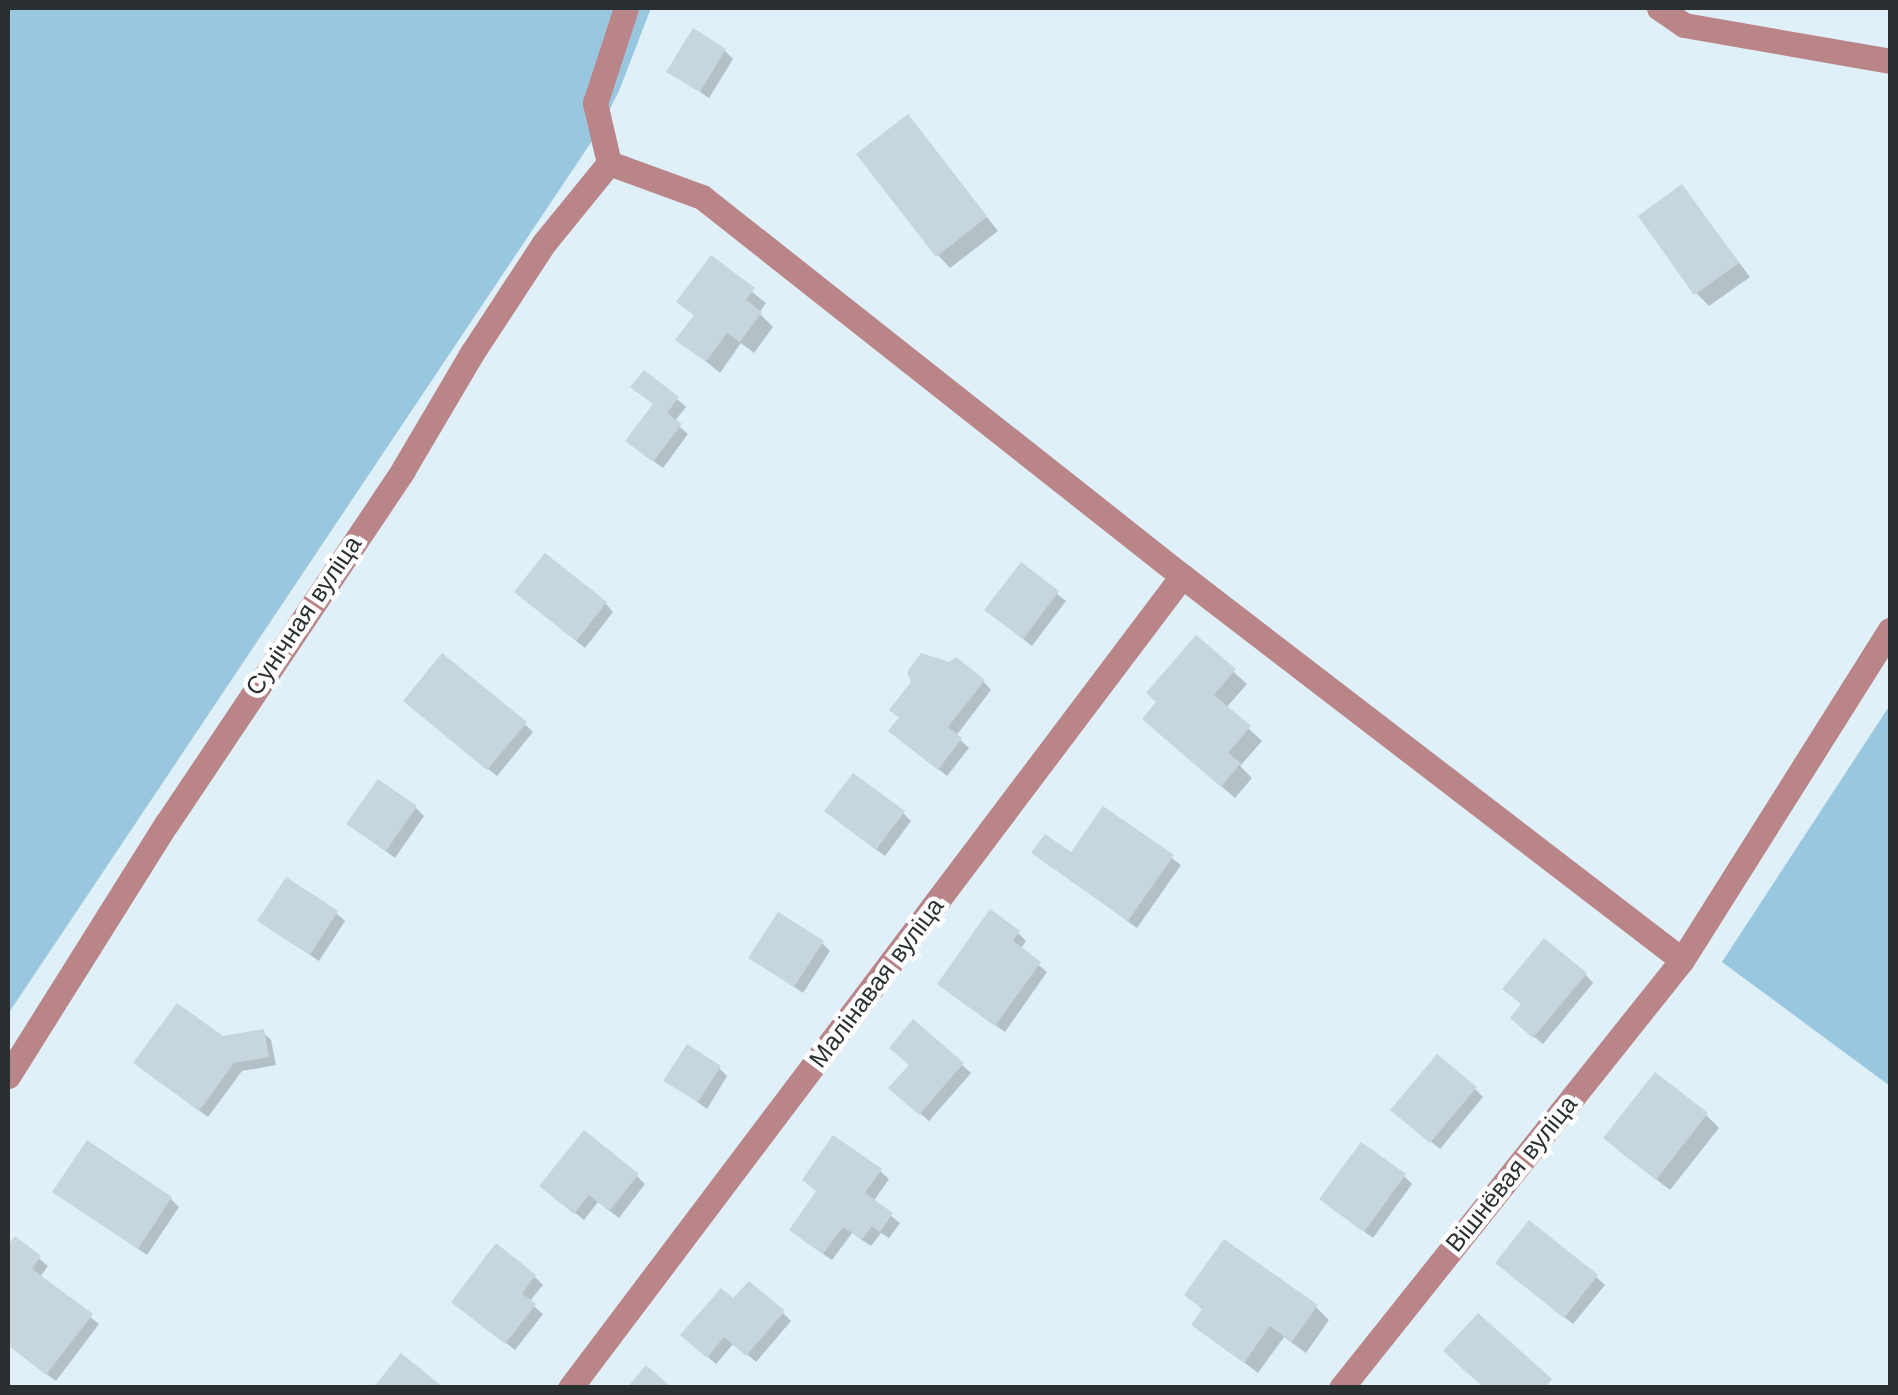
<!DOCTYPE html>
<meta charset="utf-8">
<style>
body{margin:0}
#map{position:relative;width:1898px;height:1395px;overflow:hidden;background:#e0f0f8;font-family:"Work Sans",sans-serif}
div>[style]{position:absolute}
.green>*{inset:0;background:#99c7df}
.shadow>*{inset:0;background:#0003}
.building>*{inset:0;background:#c7d5dd}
.minor>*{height:25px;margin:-12.5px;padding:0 12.5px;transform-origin:12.5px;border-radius:12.5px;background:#ba8588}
span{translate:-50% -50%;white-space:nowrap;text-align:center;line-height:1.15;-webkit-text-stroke:9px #fff;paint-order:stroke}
.street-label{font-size:25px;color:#2a2f32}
.frame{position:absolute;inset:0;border:10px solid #2a2f32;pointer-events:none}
</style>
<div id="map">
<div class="green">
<i style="clip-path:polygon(8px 8px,651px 8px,619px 91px,598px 132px,8px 1014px)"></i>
<i style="clip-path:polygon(1890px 705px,1890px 1086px,1722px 962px)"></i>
</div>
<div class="shadow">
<i style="clip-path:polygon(725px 51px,733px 59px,709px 98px,669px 71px)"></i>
<i style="clip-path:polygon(920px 130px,998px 231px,950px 268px,938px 255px)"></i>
<i style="clip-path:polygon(1682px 187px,1750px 277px,1709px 306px,1696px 293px)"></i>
<i style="clip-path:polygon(711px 259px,766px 303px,759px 313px,773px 327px,754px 353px,741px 343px,720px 373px,679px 339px,696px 317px,680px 302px)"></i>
<i style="clip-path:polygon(677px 399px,686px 407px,674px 422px,688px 434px,663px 468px,637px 449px)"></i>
<i style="clip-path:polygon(1021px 566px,1066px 601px,1032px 646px,996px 618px)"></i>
<i style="clip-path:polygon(525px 600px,605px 603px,613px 612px,585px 648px)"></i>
<i style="clip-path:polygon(1196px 638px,1247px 684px,1226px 708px,1262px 741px,1240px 766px,1252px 778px,1235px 798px,1158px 731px,1159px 703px)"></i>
<i style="clip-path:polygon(983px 681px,991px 690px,956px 736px,969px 748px,947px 776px,900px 739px)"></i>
<i style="clip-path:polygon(415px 709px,525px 724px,533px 732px,497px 776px)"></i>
<i style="clip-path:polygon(415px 807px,424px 816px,395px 858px,349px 824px)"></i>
<i style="clip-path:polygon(1104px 809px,1181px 865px,1137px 928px,1034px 853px,1071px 856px)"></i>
<i style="clip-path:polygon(903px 813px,911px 821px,885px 856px,835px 819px)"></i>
<i style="clip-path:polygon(336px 913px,345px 921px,319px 961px,260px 921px)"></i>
<i style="clip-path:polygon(1018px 933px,1026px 941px,1020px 950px,1047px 972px,1005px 1032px,948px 992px)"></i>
<i style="clip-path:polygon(822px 943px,830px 951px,803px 993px,751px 957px)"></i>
<i style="clip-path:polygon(1585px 974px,1593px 983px,1543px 1044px,1521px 1026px)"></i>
<i style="clip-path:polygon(913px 1023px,971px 1073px,929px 1121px,900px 1096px,911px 1065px)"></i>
<i style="clip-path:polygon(263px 1032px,271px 1040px,276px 1065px,242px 1071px,208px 1117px,144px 1070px)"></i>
<i style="clip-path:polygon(719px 1068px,727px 1076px,707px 1109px,667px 1080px)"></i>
<i style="clip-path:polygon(1475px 1089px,1483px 1097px,1440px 1149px,1402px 1118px)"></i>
<i style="clip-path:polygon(1706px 1115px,1719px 1128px,1670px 1190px,1619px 1151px)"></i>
<i style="clip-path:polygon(880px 1171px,889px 1179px,873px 1202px,900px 1223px,889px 1238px,881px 1233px,871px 1246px,852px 1233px,832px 1260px,800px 1238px)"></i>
<i style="clip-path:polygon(637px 1176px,645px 1184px,619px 1218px,598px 1202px,584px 1220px,551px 1194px)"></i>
<i style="clip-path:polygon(1404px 1176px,1412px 1184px,1373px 1238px,1330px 1207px)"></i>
<i style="clip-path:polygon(55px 1192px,171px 1199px,179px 1207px,147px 1255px)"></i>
<i style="clip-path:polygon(15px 1239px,48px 1266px,40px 1277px,99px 1324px,56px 1381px,8px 1345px,8px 1250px)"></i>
<i style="clip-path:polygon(1507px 1271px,1596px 1277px,1605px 1285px,1573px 1324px)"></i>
<i style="clip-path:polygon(535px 1277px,543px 1285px,529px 1302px,543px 1314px,515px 1350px,463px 1309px)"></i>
<i style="clip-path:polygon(1187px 1295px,1316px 1307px,1329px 1320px,1306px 1353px,1284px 1337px,1258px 1373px,1194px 1324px,1204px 1311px)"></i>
<i style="clip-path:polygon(734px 1302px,783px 1313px,791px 1321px,756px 1362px,734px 1343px,716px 1364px,692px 1343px)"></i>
</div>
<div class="building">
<i style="clip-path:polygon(693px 28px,726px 49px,700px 92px,666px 72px)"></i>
<i style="clip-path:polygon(908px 114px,987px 217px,936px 257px,856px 154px)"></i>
<i style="clip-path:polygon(1682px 184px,1739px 263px,1694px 295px,1638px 216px)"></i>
<i style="clip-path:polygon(711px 255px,755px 288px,746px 300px,762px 312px,740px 342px,727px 333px,706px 362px,675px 340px,694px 315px,676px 302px)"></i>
<i style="clip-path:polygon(644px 370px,679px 397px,667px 413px,682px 424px,653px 462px,625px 441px,653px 404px,630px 387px)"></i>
<i style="clip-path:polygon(545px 553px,607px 602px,576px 641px,514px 592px)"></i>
<i style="clip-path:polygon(1021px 562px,1059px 591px,1023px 639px,984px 610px)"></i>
<i style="clip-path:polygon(1196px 635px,1236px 669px,1214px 695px,1251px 726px,1228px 753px,1241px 763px,1221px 787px,1142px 719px,1156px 702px,1146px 693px)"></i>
<i style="clip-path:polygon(442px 653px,527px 722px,487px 770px,403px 701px)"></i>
<i style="clip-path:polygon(921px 653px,949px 662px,956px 657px,985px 680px,948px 727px,962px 738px,938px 770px,888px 731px,899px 718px,889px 710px,911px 682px,907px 672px)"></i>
<i style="clip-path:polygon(853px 773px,905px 811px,876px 850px,824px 811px)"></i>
<i style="clip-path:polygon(378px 779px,417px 806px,386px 851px,346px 824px)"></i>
<i style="clip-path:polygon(1103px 806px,1174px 855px,1128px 921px,1031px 853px,1045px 834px,1071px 852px)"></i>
<i style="clip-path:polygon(286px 877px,338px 911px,310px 955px,257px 921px)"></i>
<i style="clip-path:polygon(990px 909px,1020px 931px,1013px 941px,1041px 962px,995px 1026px,937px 984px)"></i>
<i style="clip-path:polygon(778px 912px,824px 941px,794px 987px,748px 958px)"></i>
<i style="clip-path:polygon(1544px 938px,1587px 973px,1533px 1038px,1510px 1018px,1521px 1004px,1502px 989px)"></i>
<i style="clip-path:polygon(177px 1003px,223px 1036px,264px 1029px,269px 1057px,234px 1063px,199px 1111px,133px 1063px)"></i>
<i style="clip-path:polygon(913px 1019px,964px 1063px,919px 1115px,888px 1088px,909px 1065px,889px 1048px)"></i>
<i style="clip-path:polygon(687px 1044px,721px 1066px,698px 1102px,663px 1081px)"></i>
<i style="clip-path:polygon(1437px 1054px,1477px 1087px,1430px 1143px,1390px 1110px)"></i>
<i style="clip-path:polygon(1655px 1072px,1708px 1113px,1656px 1180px,1603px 1138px)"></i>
<i style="clip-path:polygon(584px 1130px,639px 1174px,609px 1211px,589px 1195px,574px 1214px,539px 1186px)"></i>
<i style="clip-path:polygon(833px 1135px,882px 1169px,865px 1193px,893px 1213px,880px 1232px,872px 1226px,862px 1240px,843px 1227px,823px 1254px,789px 1230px,816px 1191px,802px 1180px)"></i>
<i style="clip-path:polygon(87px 1140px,172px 1197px,138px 1249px,52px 1192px)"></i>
<i style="clip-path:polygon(1361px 1142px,1406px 1174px,1364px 1232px,1319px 1199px)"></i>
<i style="clip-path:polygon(1529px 1220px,1598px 1275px,1564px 1318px,1495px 1263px)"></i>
<i style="clip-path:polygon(15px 1236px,41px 1256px,32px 1269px,93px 1314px,46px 1375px,8px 1345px,8px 1245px)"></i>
<i style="clip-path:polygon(1224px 1239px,1318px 1305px,1292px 1342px,1270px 1326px,1244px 1363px,1191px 1325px,1202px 1309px,1184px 1295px)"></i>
<i style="clip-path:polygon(496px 1243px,536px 1275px,522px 1293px,536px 1304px,505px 1344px,451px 1302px)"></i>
<i style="clip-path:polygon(749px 1281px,785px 1311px,746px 1356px,724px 1337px,707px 1358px,680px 1335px,721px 1288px,733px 1298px)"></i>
<i style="clip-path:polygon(1478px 1313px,1552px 1379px,1545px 1388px,1484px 1388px,1443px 1351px)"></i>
<i style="clip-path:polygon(401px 1353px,444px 1388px,373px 1388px)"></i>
<i style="clip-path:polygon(646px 1365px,672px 1388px,627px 1388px)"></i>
</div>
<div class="minor">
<i style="left:1659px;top:8px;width:30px;rotate:34deg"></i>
<i style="left:1684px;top:25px;width:209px;rotate:9.9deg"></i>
<i style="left:609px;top:163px;width:99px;rotate:20.1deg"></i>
<i style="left:702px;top:197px;width:612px;rotate:38.29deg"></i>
<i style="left:1182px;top:576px;width:630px;rotate:37.52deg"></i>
<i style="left:609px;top:163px;width:62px;rotate:-103.1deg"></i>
<i style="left:595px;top:103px;width:100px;rotate:-71.9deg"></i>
<i style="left:8px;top:1076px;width:299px;rotate:-57.9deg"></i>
<i style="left:167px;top:823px;width:425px;rotate:-56.2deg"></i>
<i style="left:403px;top:470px;width:136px;rotate:-59.5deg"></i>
<i style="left:472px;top:353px;width:131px;rotate:-56.8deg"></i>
<i style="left:544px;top:243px;width:103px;rotate:-50.9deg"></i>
<i style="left:570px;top:1388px;width:1017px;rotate:-52.99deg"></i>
<i style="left:1341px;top:1388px;width:547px;rotate:-51.45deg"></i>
<i style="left:1682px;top:960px;width:390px;rotate:-57.8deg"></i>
</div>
<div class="street-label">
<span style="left:304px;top:616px;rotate:-56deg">Сунічная вуліца</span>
<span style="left:877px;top:983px;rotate:-53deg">Малінавая вуліца</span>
<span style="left:1512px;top:1174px;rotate:-51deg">Вішнёвая вуліца</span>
</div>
<div class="frame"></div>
</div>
